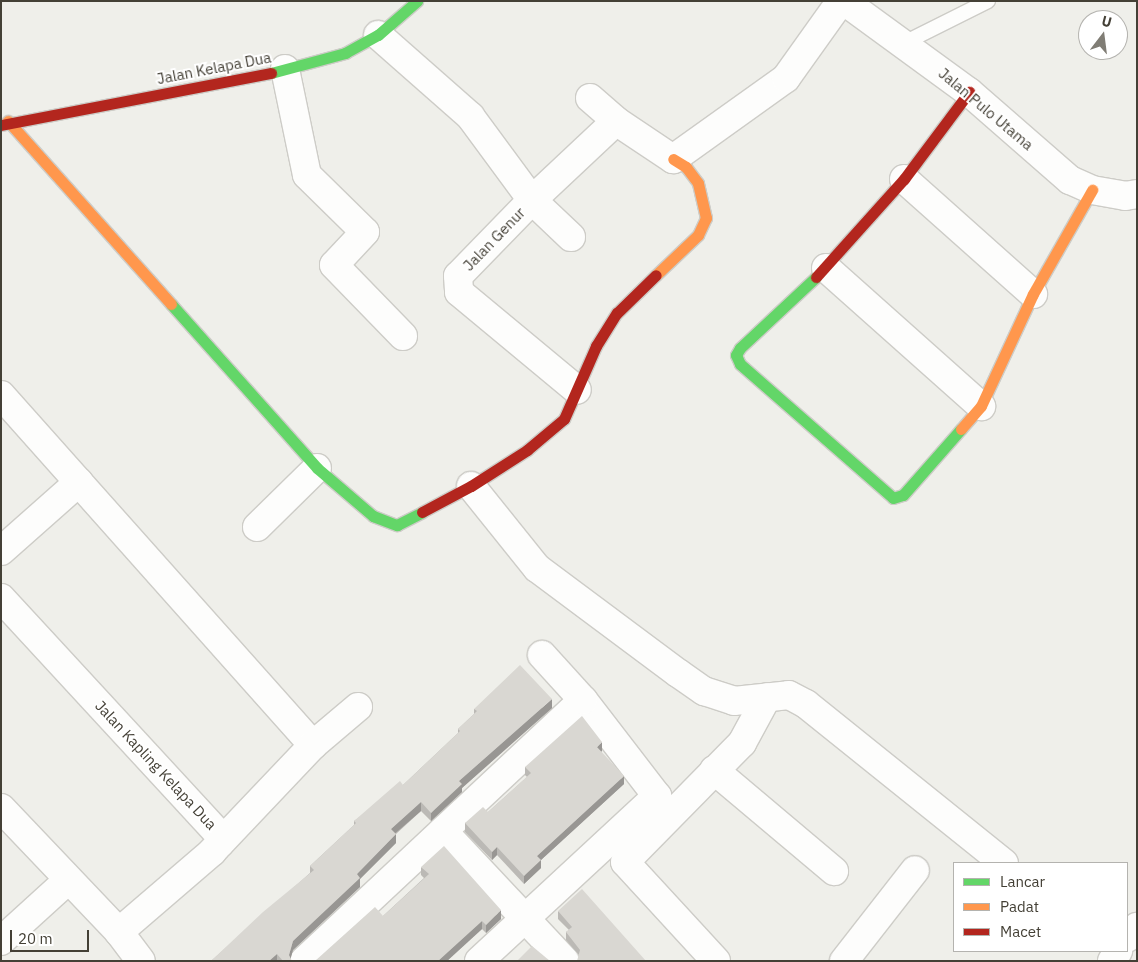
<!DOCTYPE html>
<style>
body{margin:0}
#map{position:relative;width:1138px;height:962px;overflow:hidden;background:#efefea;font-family:"IBM Plex Sans",sans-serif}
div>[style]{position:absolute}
.roads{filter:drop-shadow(1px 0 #cdccc7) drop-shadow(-1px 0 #cdccc7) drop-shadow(0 1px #cdccc7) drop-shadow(0 -1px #cdccc7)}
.lane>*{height:14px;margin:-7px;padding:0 7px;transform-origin:7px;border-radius:7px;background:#fdfdfc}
.street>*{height:28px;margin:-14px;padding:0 14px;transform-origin:14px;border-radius:14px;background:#fdfdfc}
.fast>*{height:11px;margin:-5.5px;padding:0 5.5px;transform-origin:5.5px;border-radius:5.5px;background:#63d668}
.slow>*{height:11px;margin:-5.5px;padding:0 5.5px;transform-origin:5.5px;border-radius:5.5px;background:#ff974d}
.jam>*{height:11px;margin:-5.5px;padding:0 5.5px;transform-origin:5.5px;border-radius:5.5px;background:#b3261e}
.wall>*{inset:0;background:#bbb9b5}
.shaded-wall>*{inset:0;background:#989693}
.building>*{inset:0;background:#d9d7d2}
span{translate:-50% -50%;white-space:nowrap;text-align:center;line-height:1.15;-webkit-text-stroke:4px #fff;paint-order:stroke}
.street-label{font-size:15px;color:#444036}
.frame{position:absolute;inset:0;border:2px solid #444036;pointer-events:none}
.legend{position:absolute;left:953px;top:862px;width:175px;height:90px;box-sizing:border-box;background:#fff;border:1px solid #b4b3af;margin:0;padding:6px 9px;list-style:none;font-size:15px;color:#444036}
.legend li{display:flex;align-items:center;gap:10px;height:25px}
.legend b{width:25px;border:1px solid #b4b3af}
.north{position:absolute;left:1078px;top:10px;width:50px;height:50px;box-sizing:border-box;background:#fff;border:1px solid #b4b3af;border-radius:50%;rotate:15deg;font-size:14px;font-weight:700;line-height:20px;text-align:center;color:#444036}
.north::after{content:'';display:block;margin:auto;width:18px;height:22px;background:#807d75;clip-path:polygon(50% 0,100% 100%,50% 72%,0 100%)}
.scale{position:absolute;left:10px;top:930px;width:79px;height:22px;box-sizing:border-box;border:2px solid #444036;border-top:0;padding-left:6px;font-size:15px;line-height:18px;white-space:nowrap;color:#444036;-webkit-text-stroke:4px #fff;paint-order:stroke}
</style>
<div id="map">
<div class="roads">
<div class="lane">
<i style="left:904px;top:43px;width:94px;rotate:-26.6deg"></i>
</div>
<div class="street">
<i style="left:844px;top:1px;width:155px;rotate:36.1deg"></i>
<i style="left:969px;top:92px;width:134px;rotate:41.1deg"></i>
<i style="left:1070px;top:180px;width:24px;rotate:24deg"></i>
<i style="left:1092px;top:190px;width:34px;rotate:10deg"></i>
<i style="left:1125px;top:196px;width:12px;rotate:-9deg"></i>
<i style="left:378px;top:35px;width:123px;rotate:41.4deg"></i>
<i style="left:470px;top:116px;width:104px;rotate:53.6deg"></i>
<i style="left:532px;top:200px;width:106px;rotate:134.2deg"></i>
<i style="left:458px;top:276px;width:16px;rotate:86deg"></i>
<i style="left:459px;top:292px;width:153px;rotate:39.7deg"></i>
<i style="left:285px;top:69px;width:108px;rotate:78.3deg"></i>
<i style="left:307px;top:175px;width:81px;rotate:44.5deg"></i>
<i style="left:365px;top:232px;width:45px;rotate:133.2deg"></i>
<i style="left:334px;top:265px;width:99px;rotate:45.8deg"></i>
<i style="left:590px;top:98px;width:35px;rotate:41deg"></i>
<i style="left:616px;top:121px;width:69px;rotate:33.7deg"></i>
<i style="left:673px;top:159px;width:139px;rotate:-35.6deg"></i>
<i style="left:786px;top:78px;width:95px;rotate:-54.5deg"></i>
<i style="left:904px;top:179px;width:173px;rotate:41.7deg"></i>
<i style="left:571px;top:237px;width:54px;rotate:-136.5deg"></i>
<i style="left:532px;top:200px;width:115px;rotate:-43.2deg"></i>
<i style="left:826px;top:268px;width:208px;rotate:41.7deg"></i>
<i style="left:1px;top:395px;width:469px;rotate:48.3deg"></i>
<i style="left:471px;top:486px;width:105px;rotate:51.2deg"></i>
<i style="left:537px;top:568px;width:176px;rotate:36.7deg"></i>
<i style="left:678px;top:673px;width:32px;rotate:35deg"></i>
<i style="left:704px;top:691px;width:32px;rotate:18deg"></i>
<i style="left:734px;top:701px;width:55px;rotate:-6.2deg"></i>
<i style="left:789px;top:695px;width:19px;rotate:28deg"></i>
<i style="left:806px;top:704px;width:254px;rotate:38.8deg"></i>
<i style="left:257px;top:527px;width:84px;rotate:-44.5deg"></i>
<i style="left:1px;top:551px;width:104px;rotate:-41.5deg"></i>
<i style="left:1px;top:598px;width:321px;rotate:47.3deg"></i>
<i style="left:219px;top:834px;width:9px;rotate:84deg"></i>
<i style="left:220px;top:843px;width:12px;rotate:132deg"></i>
<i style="left:212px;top:852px;width:123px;rotate:139.3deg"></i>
<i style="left:714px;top:770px;width:157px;rotate:40.1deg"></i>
<i style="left:1px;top:808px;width:171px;rotate:46.4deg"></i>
<i style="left:119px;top:932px;width:36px;rotate:53deg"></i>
<i style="left:443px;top:831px;width:178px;rotate:46.8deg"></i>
<i style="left:220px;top:843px;width:135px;rotate:-46.5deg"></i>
<i style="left:313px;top:745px;width:59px;rotate:-40.2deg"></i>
<i style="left:1127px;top:938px;width:15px;rotate:-48deg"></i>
<i style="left:1px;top:941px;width:91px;rotate:-42.3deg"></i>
<i style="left:304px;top:961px;width:382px;rotate:-43.1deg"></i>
<i style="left:479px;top:961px;width:243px;rotate:-42.8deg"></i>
<i style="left:657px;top:796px;width:121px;rotate:-127.6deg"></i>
<i style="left:583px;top:700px;width:61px;rotate:-132.3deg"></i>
<i style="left:716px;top:961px;width:134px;rotate:-132.6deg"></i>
<i style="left:625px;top:862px;width:167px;rotate:-45.5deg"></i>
<i style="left:742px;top:743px;width:52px;rotate:-61.5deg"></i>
<i style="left:844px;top:961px;width:115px;rotate:-52deg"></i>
<i style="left:1112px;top:961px;width:12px;rotate:-59deg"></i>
</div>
<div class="fast">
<i style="left:271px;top:73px;width:77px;rotate:-15.1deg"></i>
<i style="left:345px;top:53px;width:38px;rotate:-29deg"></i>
<i style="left:378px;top:35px;width:52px;rotate:-41.1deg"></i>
<i style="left:816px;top:277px;width:104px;rotate:136.9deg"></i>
<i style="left:740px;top:348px;width:8px;rotate:120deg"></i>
<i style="left:736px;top:355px;width:10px;rotate:66deg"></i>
<i style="left:740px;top:364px;width:203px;rotate:41.2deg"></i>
<i style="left:893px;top:498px;width:10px;rotate:-17deg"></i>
<i style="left:903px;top:495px;width:88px;rotate:-48.7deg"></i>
<i style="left:171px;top:304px;width:220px;rotate:48.3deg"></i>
<i style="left:317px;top:468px;width:74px;rotate:40.6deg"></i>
<i style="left:373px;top:516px;width:26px;rotate:21deg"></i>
<i style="left:397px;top:525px;width:28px;rotate:-27deg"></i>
</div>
<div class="slow">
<i style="left:8px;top:121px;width:245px;rotate:48.3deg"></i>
<i style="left:656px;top:275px;width:58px;rotate:-43.6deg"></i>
<i style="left:698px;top:235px;width:19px;rotate:-65deg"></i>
<i style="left:706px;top:218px;width:36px;rotate:-103deg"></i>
<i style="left:698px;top:183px;width:20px;rotate:-127deg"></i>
<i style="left:686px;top:167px;width:15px;rotate:-148deg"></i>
<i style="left:961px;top:429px;width:30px;rotate:-49deg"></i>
<i style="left:981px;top:406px;width:123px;rotate:-65.1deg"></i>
<i style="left:1033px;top:294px;width:120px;rotate:-60.4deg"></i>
</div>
<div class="jam">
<i style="left:1px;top:125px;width:275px;rotate:-10.9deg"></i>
<i style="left:816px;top:277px;width:132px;rotate:-48.1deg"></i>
<i style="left:904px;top:179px;width:109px;rotate:-53.2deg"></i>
<i style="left:422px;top:512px;width:55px;rotate:-28deg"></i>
<i style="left:471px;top:486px;width:67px;rotate:-32.7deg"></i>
<i style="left:527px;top:450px;width:48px;rotate:-40deg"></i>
<i style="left:564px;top:419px;width:80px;rotate:-66.3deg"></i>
<i style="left:596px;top:346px;width:39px;rotate:-58deg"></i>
<i style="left:617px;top:313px;width:54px;rotate:-44.3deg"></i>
</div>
</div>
<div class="wall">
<i style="clip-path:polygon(552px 708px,462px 788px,462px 792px,431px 821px,421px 811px,396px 834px,396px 843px,360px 879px,360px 887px,293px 950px,290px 959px,292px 961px,211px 961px,310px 873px,310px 866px,354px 825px,354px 821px,403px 785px,458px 733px,458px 729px,474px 714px,474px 709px)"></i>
<i style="clip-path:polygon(602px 751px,601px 752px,624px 784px,541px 860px,541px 868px,524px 884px,497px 855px,492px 860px,465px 832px,465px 823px,488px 812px,527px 777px,525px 775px,525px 767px)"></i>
<i style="clip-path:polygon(421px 867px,501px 919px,486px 933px,482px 929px,447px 961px,315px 961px,383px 916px,424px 878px,421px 875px)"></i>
<i style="clip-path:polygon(558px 911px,646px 961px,579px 955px,566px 940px,566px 932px,569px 930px,558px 919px)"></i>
</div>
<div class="shaded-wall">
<i style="clip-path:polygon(552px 699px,552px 708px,462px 788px,462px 792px,431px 821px,431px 813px,459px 781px)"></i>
<i style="clip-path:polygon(602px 742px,602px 751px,597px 755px,597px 747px)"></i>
<i style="clip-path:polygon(624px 776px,624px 784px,541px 860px,541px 868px,524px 884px,524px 876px,537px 856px)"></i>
<i style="clip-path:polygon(421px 802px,421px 811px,391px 837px,391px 829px)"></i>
<i style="clip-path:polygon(396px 834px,396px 843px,360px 879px,360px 887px,293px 950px,290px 961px,289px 955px,293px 941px,357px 874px)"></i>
<i style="clip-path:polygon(497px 847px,497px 855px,492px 860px,492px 852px)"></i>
<i style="clip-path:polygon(501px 910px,501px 919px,486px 933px,486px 925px)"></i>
<i style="clip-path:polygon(482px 921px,482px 929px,447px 961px,438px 961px)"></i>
<i style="clip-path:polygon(277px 954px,277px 961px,269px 961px)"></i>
</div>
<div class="building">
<i style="clip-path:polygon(520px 665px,552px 699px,459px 781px,462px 784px,431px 813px,421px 802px,391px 829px,396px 834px,357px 874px,360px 878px,293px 941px,289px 955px,292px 961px,283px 961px,277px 954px,269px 961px,211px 961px,263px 912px,314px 870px,310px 866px,356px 823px,354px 821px,400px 781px,403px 785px,460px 731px,458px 729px,477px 711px,474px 709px)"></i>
<i style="clip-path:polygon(582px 716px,602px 742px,597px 747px,624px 776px,537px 856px,541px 860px,524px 876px,497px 847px,492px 852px,465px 823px,483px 807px,488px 812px,531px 773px,525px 767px)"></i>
<i style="clip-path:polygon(444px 846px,501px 910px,486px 925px,482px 921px,438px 961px,315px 961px,375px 907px,383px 916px,429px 874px,421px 867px)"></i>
<i style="clip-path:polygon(582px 889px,646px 961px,577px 961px,580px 950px,566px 932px,572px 927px,558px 911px)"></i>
<i style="clip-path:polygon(532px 946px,550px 961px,517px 961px)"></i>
</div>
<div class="street-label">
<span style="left:214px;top:68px;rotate:-11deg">Jalan Kelapa Dua</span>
<span style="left:986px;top:109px;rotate:40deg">Jalan Pulo Utama</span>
<span style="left:494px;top:239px;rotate:-46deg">Jalan Genur</span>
<span style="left:156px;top:765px;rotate:47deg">Jalan Kapling Kelapa Dua</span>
</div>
<div class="frame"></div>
<ul class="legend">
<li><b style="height:6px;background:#63d668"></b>Lancar</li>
<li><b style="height:6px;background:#ff974d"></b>Padat</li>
<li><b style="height:6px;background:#b3261e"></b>Macet</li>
</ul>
<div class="north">U</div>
<div class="scale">20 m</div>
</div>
